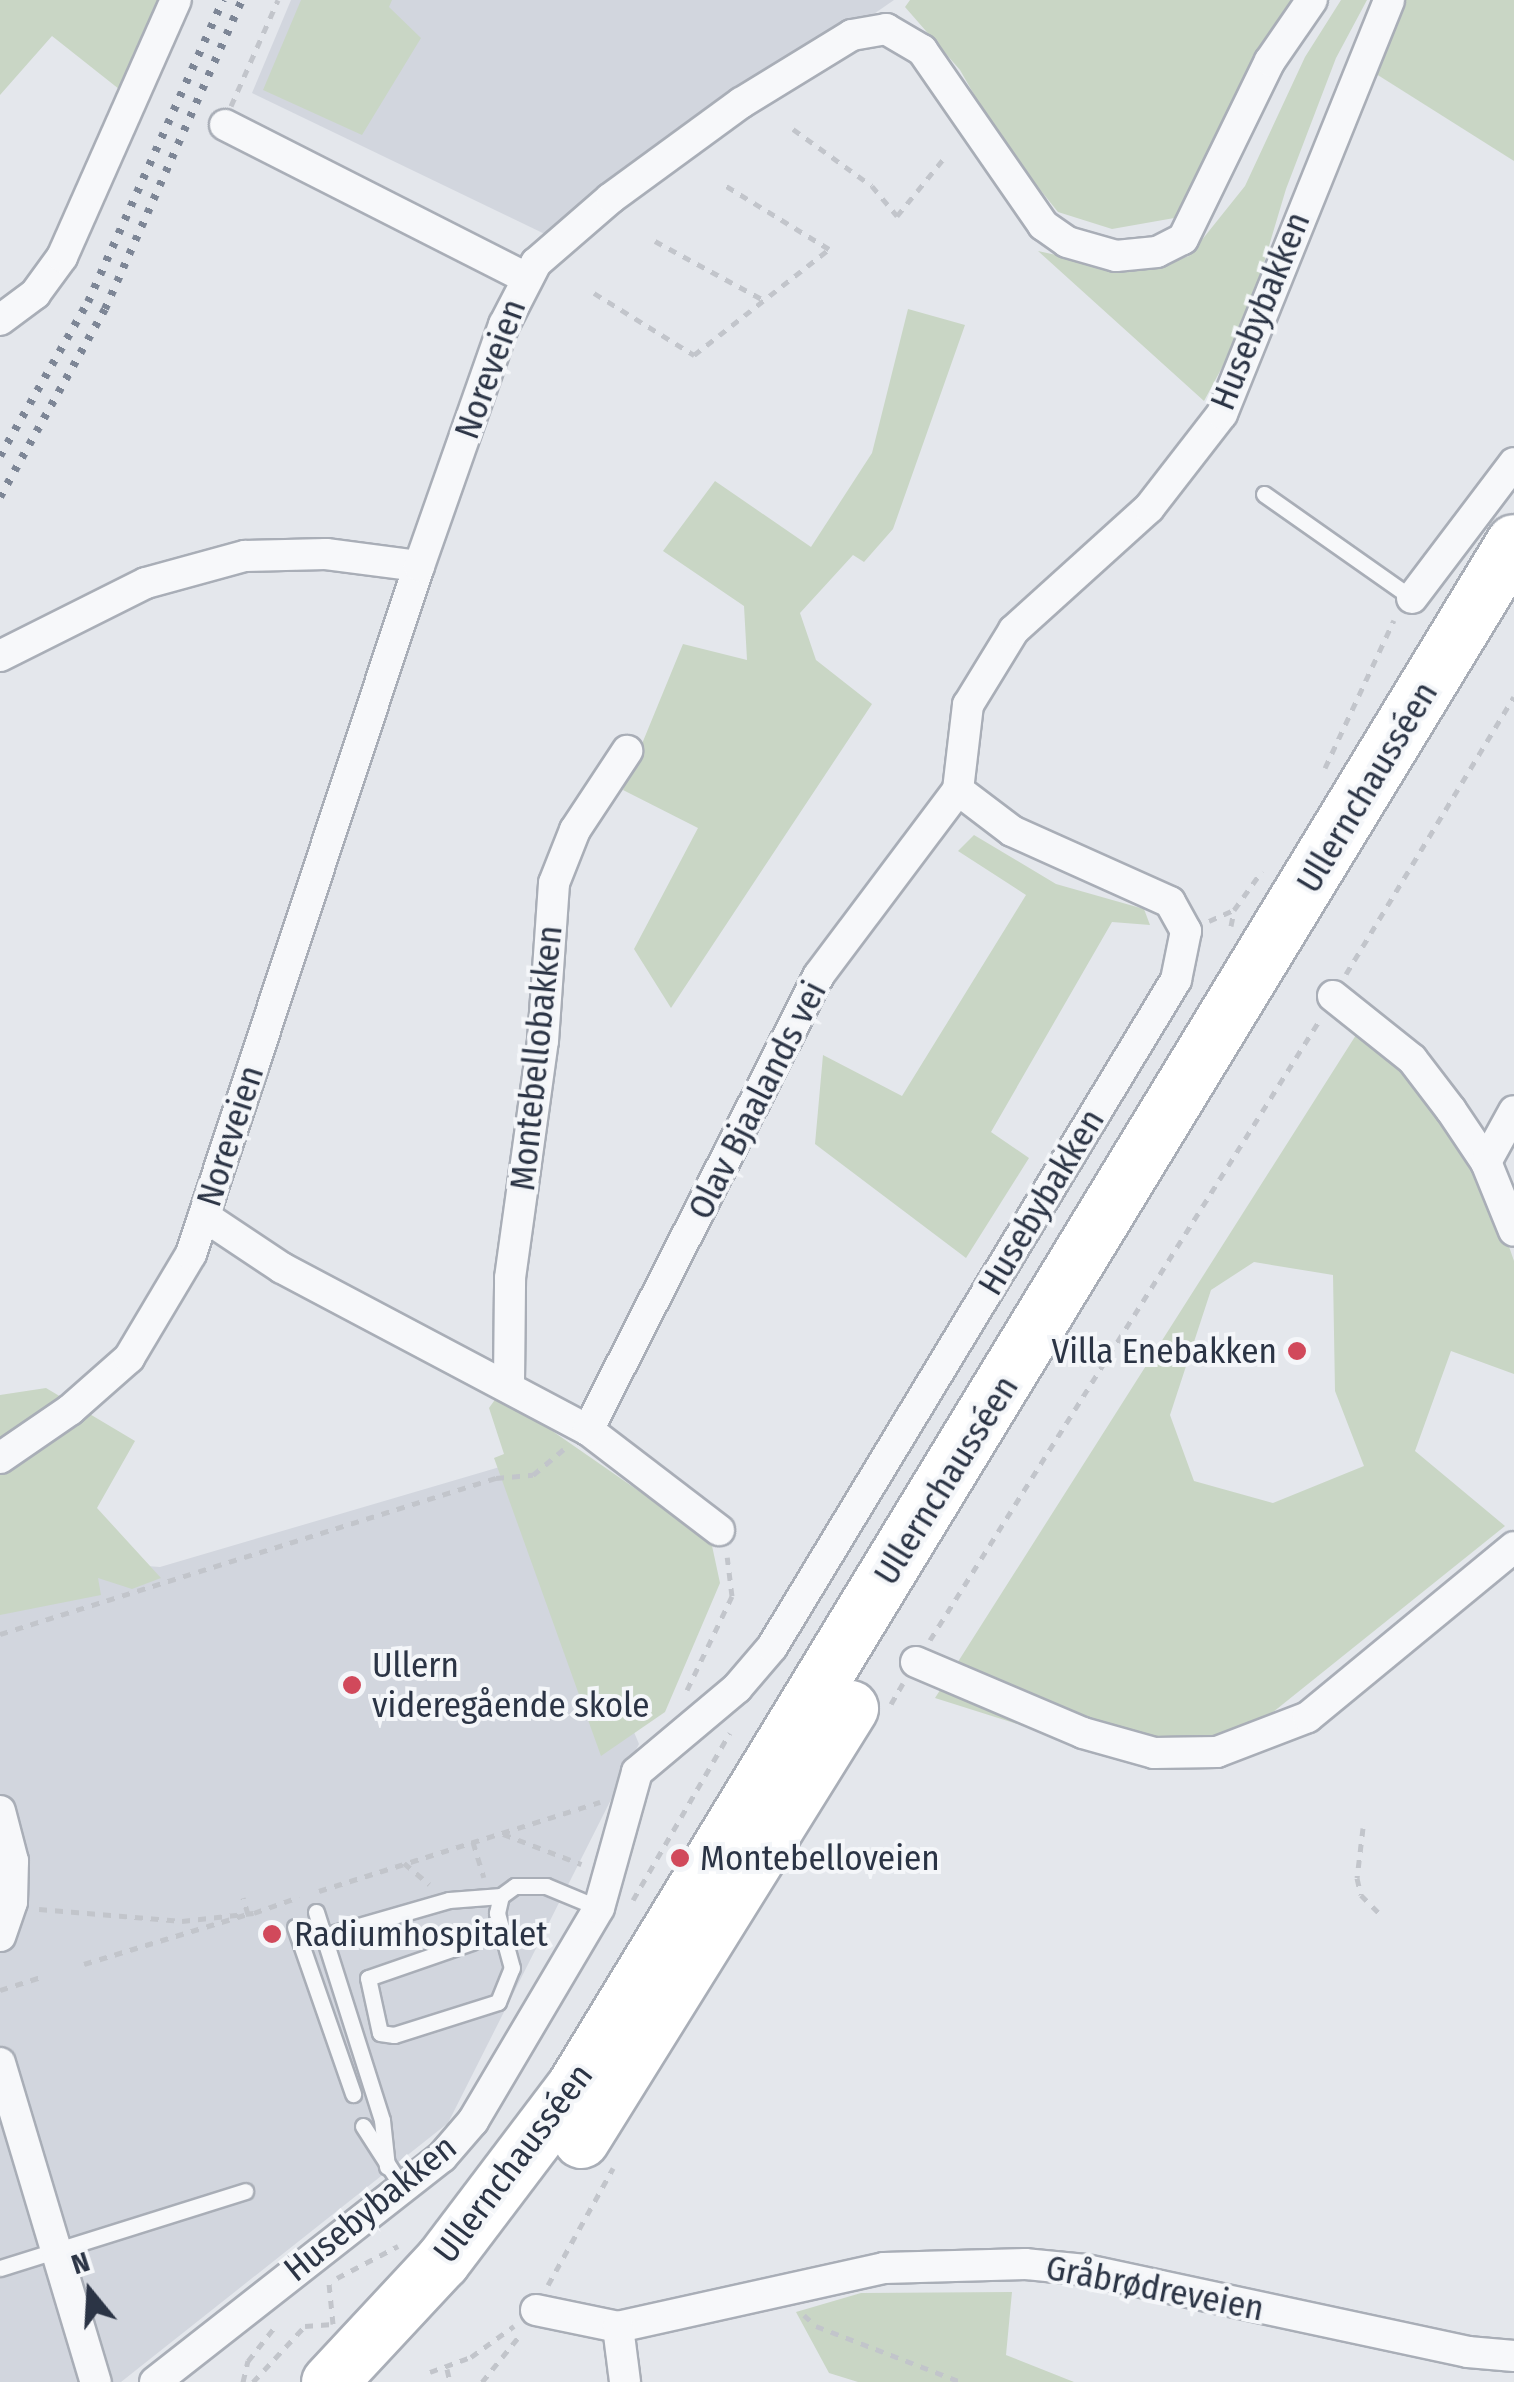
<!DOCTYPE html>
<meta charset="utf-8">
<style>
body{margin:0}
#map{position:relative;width:1514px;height:2382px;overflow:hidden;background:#e4e7ec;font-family:"Fira Sans Condensed",sans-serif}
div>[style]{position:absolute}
.built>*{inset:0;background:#d2d6de}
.green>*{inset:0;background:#c9d6c5}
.path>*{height:5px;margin-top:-2.5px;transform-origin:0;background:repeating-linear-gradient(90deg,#c2c5cb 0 8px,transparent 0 16px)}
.roads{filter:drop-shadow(2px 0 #a9aeb7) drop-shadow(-2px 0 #a9aeb7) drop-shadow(0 2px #a9aeb7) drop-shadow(0 -2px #a9aeb7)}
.lane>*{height:15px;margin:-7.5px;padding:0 7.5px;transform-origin:7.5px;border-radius:7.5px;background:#f7f8fa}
.street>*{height:30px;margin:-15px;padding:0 15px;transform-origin:15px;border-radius:15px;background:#f7f8fa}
.highway>*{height:55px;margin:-27.5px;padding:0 27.5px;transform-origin:27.5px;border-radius:27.5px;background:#fff}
.rail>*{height:8px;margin-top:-4px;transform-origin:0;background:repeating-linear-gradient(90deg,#7d8696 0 5px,transparent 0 15px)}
.path-bridge>*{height:5px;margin-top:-2.5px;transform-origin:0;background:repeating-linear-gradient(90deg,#c2c5cb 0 8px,transparent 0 16px)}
.dots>*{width:28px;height:28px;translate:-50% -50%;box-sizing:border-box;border:5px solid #f4f6f9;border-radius:50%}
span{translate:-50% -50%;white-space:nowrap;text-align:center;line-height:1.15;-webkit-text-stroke:8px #f4f6f9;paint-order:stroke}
.street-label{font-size:35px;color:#2b3445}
.poi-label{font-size:35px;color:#2b3445}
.right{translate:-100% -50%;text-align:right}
.left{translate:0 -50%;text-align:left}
.north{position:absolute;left:40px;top:2242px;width:100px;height:100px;-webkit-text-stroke:8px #f4f6f9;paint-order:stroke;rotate:342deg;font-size:28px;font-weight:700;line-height:40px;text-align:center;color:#2b3445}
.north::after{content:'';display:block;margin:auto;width:35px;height:45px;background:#2b3445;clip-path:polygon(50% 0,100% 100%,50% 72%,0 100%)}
</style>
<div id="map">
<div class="built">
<i style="clip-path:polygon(291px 0,894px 0,551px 237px,252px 93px)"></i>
<i style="clip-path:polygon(520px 1461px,639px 1744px,448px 2123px,121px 2382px,0 2382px,0 1555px,160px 1567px)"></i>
</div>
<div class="green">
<i style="clip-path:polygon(0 0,163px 0,124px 93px,52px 36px,0 95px)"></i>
<i style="clip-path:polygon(301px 0,392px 0,389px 7px,421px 38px,362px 135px,263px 90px)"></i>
<i style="clip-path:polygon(910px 0,1300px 0,1180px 217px,1112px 229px,1058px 212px,1000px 140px,960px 70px,905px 7px)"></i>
<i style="clip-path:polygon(1341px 0,1367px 0,1336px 58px,1286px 189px,1246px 323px,1204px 401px,1038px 251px,1115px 268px,1159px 267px,1189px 256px,1245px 186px,1305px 57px)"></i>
<i style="clip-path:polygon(1406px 0,1514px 0,1514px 161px,1373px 72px)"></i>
<i style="clip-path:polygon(908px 309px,965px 325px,893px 529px,864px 562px,853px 555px,800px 613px,816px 660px,872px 704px,671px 1008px,634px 949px,698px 828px,623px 790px,683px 644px,747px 660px,744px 606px,663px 551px,715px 481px,811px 547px,872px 453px)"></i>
<i style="clip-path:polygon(974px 835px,1056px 884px,1144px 909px,1150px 925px,1112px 922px,991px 1132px,1029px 1158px,966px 1258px,815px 1144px,823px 1055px,902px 1096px,1026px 895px,958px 851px)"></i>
<i style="clip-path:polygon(evenodd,1356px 1035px,1425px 1092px,1494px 1203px,1514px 1261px,1514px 1374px,1451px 1351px,1415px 1451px,1505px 1526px,1257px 1725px,1164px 1749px,1084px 1745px,935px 1698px,1356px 1035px,1254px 1262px,1333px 1275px,1335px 1391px,1364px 1466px,1273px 1503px,1194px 1481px,1170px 1415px,1211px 1290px,1254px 1262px)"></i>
<i style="clip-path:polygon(46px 1388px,135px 1441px,97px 1508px,161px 1578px,132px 1589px,98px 1578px,101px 1595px,0 1615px,0 1395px)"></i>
<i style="clip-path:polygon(499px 1394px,711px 1541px,720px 1583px,665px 1712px,601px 1756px,494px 1458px,504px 1454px,489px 1408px)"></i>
<i style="clip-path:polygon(1012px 2292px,1006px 2355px,1074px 2382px,858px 2382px,829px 2373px,796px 2312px,861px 2293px)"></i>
</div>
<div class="path">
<i style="left:793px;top:129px;width:97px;rotate:35.8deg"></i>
<i style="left:872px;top:186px;width:39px;rotate:50deg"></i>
<i style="left:897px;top:216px;width:76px;rotate:-50.9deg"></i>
<i style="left:655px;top:241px;width:122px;rotate:28.5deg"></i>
<i style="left:594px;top:293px;width:118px;rotate:31.8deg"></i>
<i style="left:694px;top:355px;width:172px;rotate:-38.1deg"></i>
<i style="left:829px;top:249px;width:124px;rotate:-148.5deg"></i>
<i style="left:1325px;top:768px;width:163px;rotate:-65deg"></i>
<i style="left:1209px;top:921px;width:27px;rotate:-24deg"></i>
<i style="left:1231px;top:926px;width:16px;rotate:-79deg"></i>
<i style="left:1234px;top:910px;width:48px;rotate:-54.3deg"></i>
<i style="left:1346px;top:974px;width:324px;rotate:-58.8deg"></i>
<i style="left:0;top:1634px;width:520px;rotate:-17.46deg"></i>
<i style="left:496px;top:1478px;width:37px;rotate:-5deg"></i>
<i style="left:533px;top:1475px;width:40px;rotate:-40deg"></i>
<i style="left:930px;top:1640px;width:735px;rotate:-57.85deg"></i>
<i style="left:687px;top:1690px;width:104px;rotate:-64.4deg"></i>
<i style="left:732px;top:1596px;width:39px;rotate:-97deg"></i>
<i style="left:891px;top:1704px;width:24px;rotate:-60deg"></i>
<i style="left:1363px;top:1828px;width:50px;rotate:96.8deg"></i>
<i style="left:1357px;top:1878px;width:17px;rotate:77deg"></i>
<i style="left:1361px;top:1895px;width:25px;rotate:45deg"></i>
<i style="left:503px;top:1834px;width:84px;rotate:21deg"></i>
<i style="left:473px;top:1842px;width:37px;rotate:73deg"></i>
<i style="left:404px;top:1863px;width:33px;rotate:40deg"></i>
<i style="left:319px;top:1891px;width:295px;rotate:-17.6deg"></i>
<i style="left:633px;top:1900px;width:193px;rotate:-59.9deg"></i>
<i style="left:39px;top:1909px;width:144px;rotate:4.8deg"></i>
<i style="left:182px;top:1921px;width:72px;rotate:-6.3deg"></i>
<i style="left:254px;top:1913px;width:48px;rotate:-19.6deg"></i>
<i style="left:0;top:1990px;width:43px;rotate:-17.6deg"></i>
<i style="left:337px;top:2278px;width:69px;rotate:-27.7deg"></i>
<i style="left:548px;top:2285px;width:134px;rotate:-60.9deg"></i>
<i style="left:804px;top:2315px;width:16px;rotate:43deg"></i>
<i style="left:816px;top:2326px;width:155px;rotate:21.1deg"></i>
<i style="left:447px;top:2369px;width:13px;rotate:77deg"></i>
<i style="left:430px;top:2372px;width:44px;rotate:-20.1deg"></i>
<i style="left:471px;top:2357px;width:53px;rotate:-35.8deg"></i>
<i style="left:243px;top:2382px;width:22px;rotate:-77deg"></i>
<i style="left:248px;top:2361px;width:42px;rotate:-51.8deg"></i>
<i style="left:253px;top:2382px;width:76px;rotate:-47.1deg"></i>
<i style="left:305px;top:2326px;width:28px;rotate:-4deg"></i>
<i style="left:333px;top:2324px;width:41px;rotate:-95.6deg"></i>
<i style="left:482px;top:2382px;width:62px;rotate:-50.9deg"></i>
</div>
<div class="roads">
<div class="lane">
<i style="left:1264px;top:494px;width:181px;rotate:35.1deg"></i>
<i style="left:316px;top:1912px;width:218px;rotate:72.4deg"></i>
<i style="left:382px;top:2120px;width:47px;rotate:83.9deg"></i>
<i style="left:295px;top:1927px;width:177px;rotate:70.8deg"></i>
<i style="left:324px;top:1936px;width:130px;rotate:-16.1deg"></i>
<i style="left:449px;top:1900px;width:52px;rotate:-4.4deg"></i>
<i style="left:472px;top:1942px;width:110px;rotate:160.9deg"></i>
<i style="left:368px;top:1978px;width:56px;rotate:77.7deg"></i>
<i style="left:380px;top:2033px;width:14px;rotate:8deg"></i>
<i style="left:394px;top:2035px;width:109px;rotate:-17.6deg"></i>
<i style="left:498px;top:2002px;width:37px;rotate:-68deg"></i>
<i style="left:512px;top:1968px;width:57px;rotate:-105.3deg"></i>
<i style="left:497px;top:1913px;width:17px;rotate:-77deg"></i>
<i style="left:501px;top:1896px;width:17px;rotate:-36deg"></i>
<i style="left:515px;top:1886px;width:31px"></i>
<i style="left:546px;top:1886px;width:57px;rotate:22.5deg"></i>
<i style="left:363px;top:2126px;width:74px;rotate:57.2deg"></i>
<i style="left:0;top:2268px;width:257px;rotate:-17.4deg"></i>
</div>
<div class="street">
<i style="left:225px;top:125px;width:336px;rotate:26.9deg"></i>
<i style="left:0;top:320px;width:44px;rotate:-36.6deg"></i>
<i style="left:35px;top:294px;width:46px;rotate:-53.9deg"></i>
<i style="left:62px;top:257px;width:281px;rotate:-66.1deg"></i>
<i style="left:1412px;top:598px;width:169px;rotate:-52.9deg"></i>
<i style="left:0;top:656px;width:163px;rotate:-26.6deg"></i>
<i style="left:146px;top:583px;width:103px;rotate:-15.3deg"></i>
<i style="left:245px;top:556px;width:81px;rotate:-1.4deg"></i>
<i style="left:326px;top:554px;width:94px;rotate:7.4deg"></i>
<i style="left:1333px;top:996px;width:101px;rotate:38.6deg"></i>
<i style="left:1412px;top:1059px;width:64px;rotate:52.6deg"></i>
<i style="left:1451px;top:1110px;width:63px;rotate:56.1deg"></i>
<i style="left:1486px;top:1162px;width:74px;rotate:67.9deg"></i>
<i style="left:1486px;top:1162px;width:58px;rotate:-61.2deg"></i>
<i style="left:204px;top:1216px;width:94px;rotate:33.7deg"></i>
<i style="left:282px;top:1268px;width:346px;rotate:27.9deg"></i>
<i style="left:588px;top:1430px;width:165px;rotate:37.4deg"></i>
<i style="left:509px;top:1382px;width:104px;rotate:-89.4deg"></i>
<i style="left:510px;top:1278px;width:239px;rotate:-82.1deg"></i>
<i style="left:543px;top:1041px;width:158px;rotate:-86deg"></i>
<i style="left:554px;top:883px;width:57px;rotate:-68.4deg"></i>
<i style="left:575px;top:830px;width:95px;rotate:-56.6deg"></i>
<i style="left:588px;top:1430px;width:510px;rotate:-63.08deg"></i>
<i style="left:819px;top:975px;width:231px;rotate:-53.1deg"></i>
<i style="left:0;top:1458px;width:85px;rotate:-34.4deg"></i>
<i style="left:70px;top:1410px;width:79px;rotate:-41.4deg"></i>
<i style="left:129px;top:1358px;width:121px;rotate:-59.2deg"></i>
<i style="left:191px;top:1254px;width:725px;rotate:-71.67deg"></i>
<i style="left:419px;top:566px;width:256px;rotate:-70.6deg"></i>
<i style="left:504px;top:325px;width:70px;rotate:-62.7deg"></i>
<i style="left:536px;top:263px;width:99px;rotate:-40.9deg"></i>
<i style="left:611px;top:198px;width:161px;rotate:-36.2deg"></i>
<i style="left:741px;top:103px;width:130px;rotate:-31.5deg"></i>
<i style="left:852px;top:35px;width:35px;rotate:-10deg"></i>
<i style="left:886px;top:29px;width:42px;rotate:30.3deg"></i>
<i style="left:922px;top:50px;width:213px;rotate:55.3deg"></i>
<i style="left:1043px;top:225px;width:29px;rotate:35deg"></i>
<i style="left:1067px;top:242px;width:51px;rotate:15.9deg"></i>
<i style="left:1116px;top:256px;width:41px;rotate:-5.6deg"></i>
<i style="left:1157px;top:252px;width:29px;rotate:-27deg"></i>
<i style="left:1183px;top:239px;width:198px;rotate:-64deg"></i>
<i style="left:1270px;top:61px;width:74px;rotate:-55.5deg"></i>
<i style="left:916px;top:1662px;width:181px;rotate:23deg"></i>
<i style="left:1083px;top:1733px;width:74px;rotate:15.7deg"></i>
<i style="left:1154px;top:1753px;width:63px;rotate:-0.9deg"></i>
<i style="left:1217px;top:1752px;width:97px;rotate:-21deg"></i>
<i style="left:1308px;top:1717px;width:267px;rotate:-39.5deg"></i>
<i style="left:0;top:1811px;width:52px;rotate:75.4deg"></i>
<i style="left:13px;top:1861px;width:41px;rotate:91.4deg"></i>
<i style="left:12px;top:1902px;width:36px;rotate:109deg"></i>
<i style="left:0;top:2063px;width:333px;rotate:73.3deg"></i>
<i style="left:536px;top:2310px;width:84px;rotate:11.7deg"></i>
<i style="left:618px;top:2327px;width:272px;rotate:-12.5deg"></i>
<i style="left:884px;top:2268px;width:142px;rotate:-1.6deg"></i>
<i style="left:1026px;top:2264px;width:60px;rotate:5.7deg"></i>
<i style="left:1086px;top:2270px;width:391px;rotate:12.1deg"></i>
<i style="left:1468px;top:2352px;width:46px;rotate:5deg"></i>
<i style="left:618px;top:2327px;width:55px;rotate:82.7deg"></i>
<i style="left:155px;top:2382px;width:365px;rotate:-38.1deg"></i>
<i style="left:442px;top:2157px;width:48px;rotate:-49.3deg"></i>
<i style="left:473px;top:2121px;width:247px;rotate:-59.4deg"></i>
<i style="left:599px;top:1908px;width:141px;rotate:-74.4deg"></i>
<i style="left:637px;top:1772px;width:131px;rotate:-40deg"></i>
<i style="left:737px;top:1688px;width:54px;rotate:-49.5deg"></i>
<i style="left:772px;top:1647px;width:780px;rotate:-58.8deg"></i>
<i style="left:1176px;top:980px;width:50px;rotate:-78.5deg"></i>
<i style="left:1186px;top:931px;width:33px;rotate:-119deg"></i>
<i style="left:1170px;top:902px;width:173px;rotate:-155.8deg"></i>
<i style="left:1012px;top:831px;width:68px;rotate:-142.8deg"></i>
<i style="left:958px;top:790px;width:86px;rotate:-83.3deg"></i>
<i style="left:968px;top:705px;width:88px;rotate:-58.5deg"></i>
<i style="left:1014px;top:630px;width:182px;rotate:-42.1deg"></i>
<i style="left:1149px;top:508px;width:119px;rotate:-52.2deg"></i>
<i style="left:1222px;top:414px;width:446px;rotate:-68deg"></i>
</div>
<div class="highway">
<i style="left:581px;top:2140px;width:509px;rotate:-58.09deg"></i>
<i style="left:329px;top:2382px;width:166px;rotate:-47deg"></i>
<i style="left:442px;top:2261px;width:221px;rotate:-52.9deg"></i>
<i style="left:575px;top:2085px;width:1806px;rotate:-58.68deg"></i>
</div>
</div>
<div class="rail">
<i style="left:0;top:456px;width:177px;rotate:-60.3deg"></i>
<i style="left:88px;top:302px;width:331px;rotate:-65.9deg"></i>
<i style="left:0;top:497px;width:215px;rotate:-60.8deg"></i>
<i style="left:105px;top:309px;width:338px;rotate:-66.1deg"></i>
</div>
<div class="path-bridge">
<i style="left:231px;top:106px;width:116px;rotate:-66.1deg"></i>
<i style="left:84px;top:1964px;width:171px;rotate:-17deg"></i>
<i style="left:248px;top:1914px;width:17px;rotate:-107deg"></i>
</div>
<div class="dots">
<i style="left:1297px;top:1351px;background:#d1495b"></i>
<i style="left:352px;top:1685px;background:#d1495b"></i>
<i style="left:680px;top:1858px;background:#d1495b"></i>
<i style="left:272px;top:1934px;background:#d1495b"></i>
</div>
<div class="street-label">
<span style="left:1260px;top:311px;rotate:-68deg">Husebybakken</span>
<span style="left:490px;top:369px;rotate:-70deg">Noreveien</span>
<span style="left:1367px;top:787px;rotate:-59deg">Ullernchausséen</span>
<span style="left:536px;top:1058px;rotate:-84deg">Montebellobakken</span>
<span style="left:757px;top:1100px;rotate:-63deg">Olav Bjaalands vei</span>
<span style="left:230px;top:1136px;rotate:-72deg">Noreveien</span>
<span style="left:1041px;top:1202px;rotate:-59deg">Husebybakken</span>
<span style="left:946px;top:1480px;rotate:-58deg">Ullernchausséen</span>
<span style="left:513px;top:2163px;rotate:-53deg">Ullernchausséen</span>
<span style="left:370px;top:2208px;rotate:-39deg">Husebybakken</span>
<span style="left:1155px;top:2288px;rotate:11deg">Gråbrødreveien</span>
</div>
<div class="poi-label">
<span class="right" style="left:1277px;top:1351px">Villa Enebakken</span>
<span class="left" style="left:372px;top:1685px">Ullern<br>videregående skole</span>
<span class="left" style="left:700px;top:1858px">Montebelloveien</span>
<span class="left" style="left:294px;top:1934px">Radiumhospitalet</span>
</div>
<div class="north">N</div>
</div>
